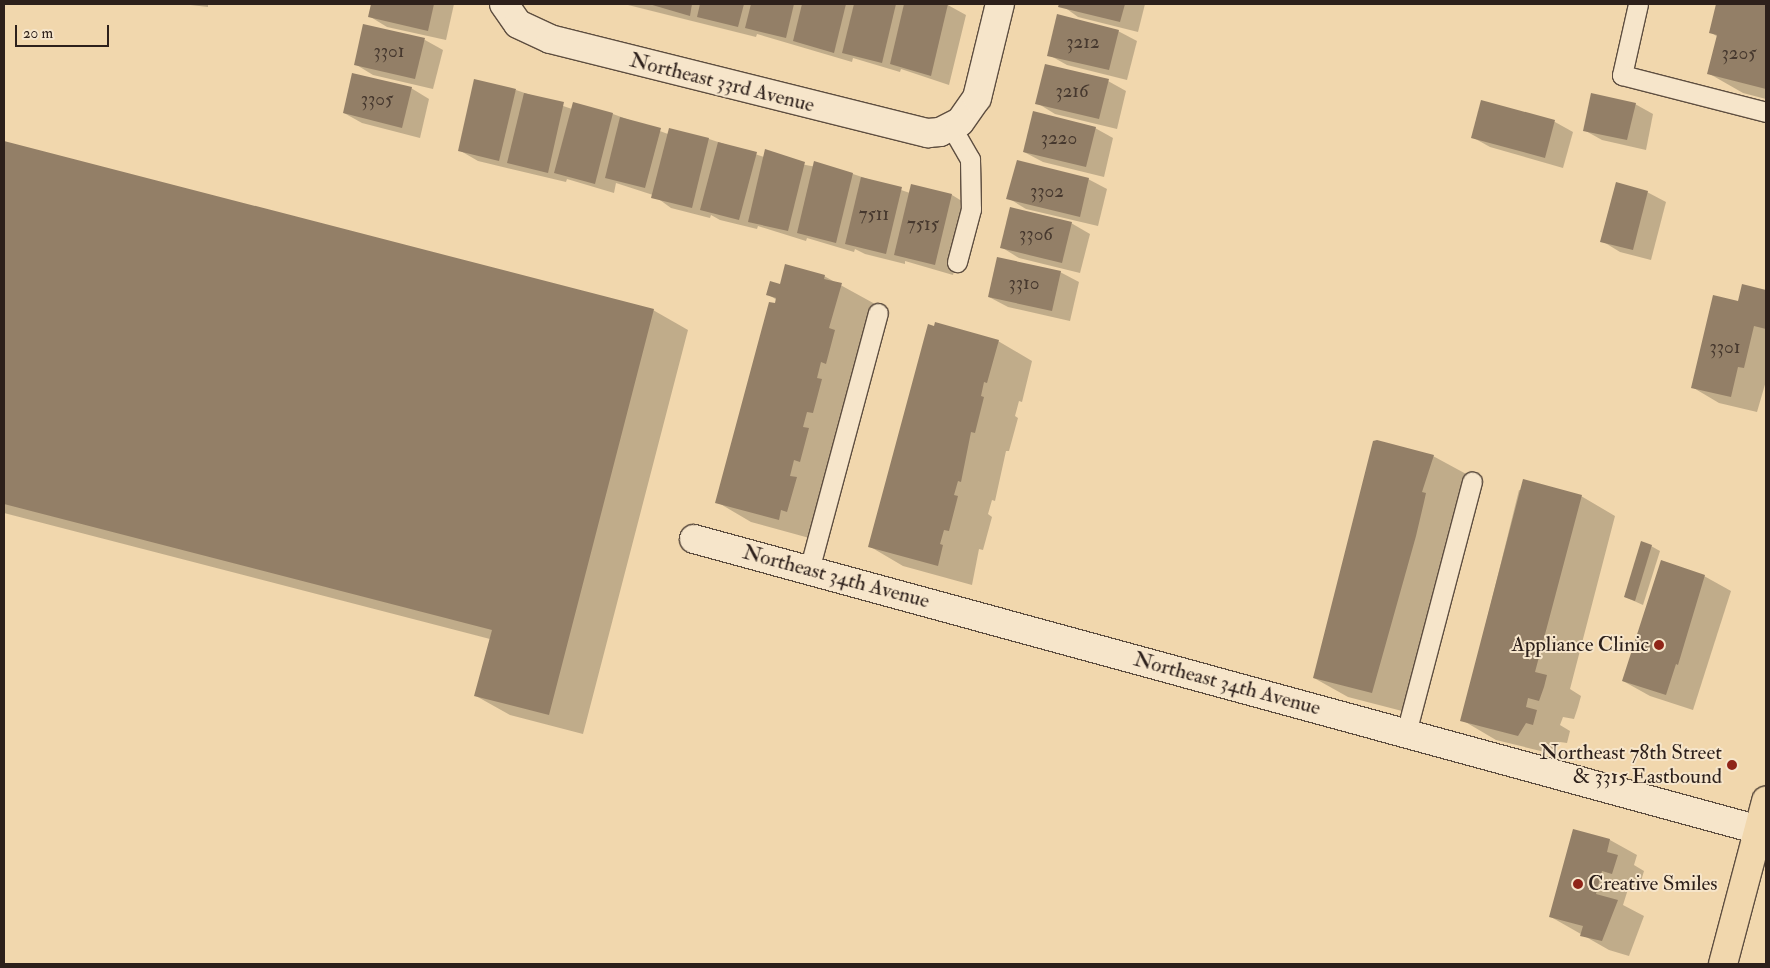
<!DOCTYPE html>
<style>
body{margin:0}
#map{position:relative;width:1770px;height:968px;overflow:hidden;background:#f1d7ad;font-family:"IM FELL Double Pica",serif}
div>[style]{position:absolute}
.shadow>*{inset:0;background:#0003}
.building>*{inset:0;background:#937f67}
.roads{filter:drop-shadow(1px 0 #5e4e40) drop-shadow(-1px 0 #5e4e40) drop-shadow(0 1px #5e4e40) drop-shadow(0 -1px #5e4e40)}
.lane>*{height:19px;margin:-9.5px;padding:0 9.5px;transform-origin:9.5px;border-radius:9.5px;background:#f6e5ca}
.street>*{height:28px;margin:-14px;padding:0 14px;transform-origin:14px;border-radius:14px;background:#f6e5ca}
.primary>*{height:28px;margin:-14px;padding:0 14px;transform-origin:14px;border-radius:14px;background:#f1d7ad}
.dots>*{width:14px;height:14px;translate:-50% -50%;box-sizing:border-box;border:2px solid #f6e5ca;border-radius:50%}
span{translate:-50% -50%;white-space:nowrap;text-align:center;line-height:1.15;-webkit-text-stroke:4px #f6e5ca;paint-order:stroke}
.number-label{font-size:19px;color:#46382e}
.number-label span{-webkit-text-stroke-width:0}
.street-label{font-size:21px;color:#2d201b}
.poi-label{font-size:21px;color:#2d201b}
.right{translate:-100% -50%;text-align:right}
.left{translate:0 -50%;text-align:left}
.frame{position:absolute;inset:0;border:5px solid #2d201b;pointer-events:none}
.scale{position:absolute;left:15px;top:25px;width:94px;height:22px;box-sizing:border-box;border:2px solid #2d201b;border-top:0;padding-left:6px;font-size:15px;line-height:18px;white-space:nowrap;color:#2d201b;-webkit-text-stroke:4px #f6e5ca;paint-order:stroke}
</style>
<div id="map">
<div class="shadow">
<i style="clip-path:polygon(182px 4px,208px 4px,208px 7px)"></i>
<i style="clip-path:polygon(372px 4px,454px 4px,446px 40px,387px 27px,369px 16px)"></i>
<i style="clip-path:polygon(624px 4px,946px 4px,966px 15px,949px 85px,901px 69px,900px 72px,853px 58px,852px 62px,757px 34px,756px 37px)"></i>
<i style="clip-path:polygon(1060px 4px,1145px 4px,1138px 32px,1078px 17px)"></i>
<i style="clip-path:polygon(1717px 4px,1766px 4px,1766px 99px,1743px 93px,1708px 73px,1718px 37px,1710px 32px)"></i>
<i style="clip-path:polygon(1118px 31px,1137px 41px,1127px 80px,1067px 65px,1049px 55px)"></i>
<i style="clip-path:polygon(425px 40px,443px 50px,433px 89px,373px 75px,355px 64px)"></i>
<i style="clip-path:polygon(1108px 81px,1126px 91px,1117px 129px,1055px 114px,1037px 103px)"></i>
<i style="clip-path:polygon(411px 88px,429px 99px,420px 138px,362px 123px,344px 113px)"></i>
<i style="clip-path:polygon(516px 90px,572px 109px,574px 104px,613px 114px,668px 134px,670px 129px,709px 139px,764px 157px,853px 174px,910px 193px,952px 195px,970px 206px,953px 275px,905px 261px,905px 264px,865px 254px,855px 249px,854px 252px,807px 238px,806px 241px,758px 226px,757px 229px,720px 220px,711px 215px,710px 218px,671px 208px,653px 195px,616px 183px,614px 193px,567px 179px,566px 182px,478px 161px,459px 150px)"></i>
<i style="clip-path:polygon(1482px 101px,1555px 122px,1573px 132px,1563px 168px,1490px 147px,1472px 137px)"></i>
<i style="clip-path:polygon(1635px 104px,1653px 114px,1646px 150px,1602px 140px,1584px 130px)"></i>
<i style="clip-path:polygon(1095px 128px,1113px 138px,1104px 177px,1043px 162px,1024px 152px)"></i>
<i style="clip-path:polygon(4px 142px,653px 310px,688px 330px,583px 734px,510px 715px,476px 696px,490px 639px,4px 513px)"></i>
<i style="clip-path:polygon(1088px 179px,1107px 189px,1098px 226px,1026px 209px,1008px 198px)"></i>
<i style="clip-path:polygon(1647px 192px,1666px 202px,1651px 260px,1620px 252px,1602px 241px)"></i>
<i style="clip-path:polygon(1071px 223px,1090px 234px,1080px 273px,1019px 258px,1001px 247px)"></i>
<i style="clip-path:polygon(1060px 272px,1079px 282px,1070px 321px,1008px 307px,989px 297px)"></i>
<i style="clip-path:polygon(824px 276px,875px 304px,813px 539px,751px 522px,717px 502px,777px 300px,767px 294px,781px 285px)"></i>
<i style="clip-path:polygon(1743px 286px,1766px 291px,1766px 381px,1757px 412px,1719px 403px,1692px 387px,1739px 303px)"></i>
<i style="clip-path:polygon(998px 341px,1032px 361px,1022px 402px,1019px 401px,1015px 416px,1018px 418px,1009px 451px,1006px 451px,995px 501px,992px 500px,988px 514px,992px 517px,983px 550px,979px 549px,972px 585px,903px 566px,869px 546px)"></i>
<i style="clip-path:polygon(1433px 456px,1468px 475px,1406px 712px,1348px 697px,1314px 678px)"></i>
<i style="clip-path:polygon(1519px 490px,1581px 496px,1615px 516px,1570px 689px,1581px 696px,1578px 707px,1574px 719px,1563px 717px,1560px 725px,1570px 731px,1567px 743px,1560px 742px,1553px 754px,1496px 740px,1462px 720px)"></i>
<i style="clip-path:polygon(1651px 546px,1660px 551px,1643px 605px,1625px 597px)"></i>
<i style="clip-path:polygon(1704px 576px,1731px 591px,1693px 710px,1650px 696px,1623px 681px)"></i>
<i style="clip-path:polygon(1574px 830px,1610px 840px,1637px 855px,1634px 865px,1644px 871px,1639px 888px,1629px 886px,1623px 905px,1644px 916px,1629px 956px,1609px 950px,1551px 917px)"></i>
</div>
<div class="building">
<i style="clip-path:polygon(371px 4px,434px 4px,428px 31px,368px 17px)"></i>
<i style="clip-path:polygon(649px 4px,692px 4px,690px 16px)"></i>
<i style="clip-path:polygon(700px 4px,744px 4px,738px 27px,697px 17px)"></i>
<i style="clip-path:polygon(751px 4px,794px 4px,786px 38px,745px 28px)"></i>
<i style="clip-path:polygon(802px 4px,846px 4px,834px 53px,793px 41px)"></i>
<i style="clip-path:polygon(854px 4px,896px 4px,882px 63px,842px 53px)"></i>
<i style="clip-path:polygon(904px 4px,948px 4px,931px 76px,890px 64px)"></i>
<i style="clip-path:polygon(1059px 4px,1125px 4px,1120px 22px,1058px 7px)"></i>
<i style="clip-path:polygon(1716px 4px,1766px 4px,1766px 89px,1707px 74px,1717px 35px,1709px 33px)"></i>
<i style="clip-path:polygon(1057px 14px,1119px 30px,1109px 70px,1047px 56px)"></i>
<i style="clip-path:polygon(363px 24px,425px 38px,415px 79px,354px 65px)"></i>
<i style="clip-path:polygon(1045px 64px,1109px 79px,1099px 119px,1035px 104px)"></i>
<i style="clip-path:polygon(352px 73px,412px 87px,402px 128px,343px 113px)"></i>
<i style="clip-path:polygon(474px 79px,516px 89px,499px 161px,458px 151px)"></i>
<i style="clip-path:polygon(524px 93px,564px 102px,548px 173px,507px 163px)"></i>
<i style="clip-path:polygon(1591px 93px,1636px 103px,1627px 140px,1583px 131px)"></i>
<i style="clip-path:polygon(1481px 100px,1555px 120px,1545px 158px,1471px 138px)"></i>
<i style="clip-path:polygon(573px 102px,613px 113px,595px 184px,554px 173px)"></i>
<i style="clip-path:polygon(1033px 111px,1096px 127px,1086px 167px,1023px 152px)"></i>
<i style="clip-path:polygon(620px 117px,661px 128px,645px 188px,605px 178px)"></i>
<i style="clip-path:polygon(669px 128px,709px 138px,692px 208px,651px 198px)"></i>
<i style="clip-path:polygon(4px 141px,654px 309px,549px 715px,474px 696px,492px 630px,4px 504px)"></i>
<i style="clip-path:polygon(718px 142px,757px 152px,739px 220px,700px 210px)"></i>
<i style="clip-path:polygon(765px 149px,805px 162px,788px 231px,748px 222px)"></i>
<i style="clip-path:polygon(1017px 160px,1089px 178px,1080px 217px,1006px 199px)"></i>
<i style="clip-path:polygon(814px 161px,853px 173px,836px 243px,797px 233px)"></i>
<i style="clip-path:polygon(861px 177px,902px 187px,886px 254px,845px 244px)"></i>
<i style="clip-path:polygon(1616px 182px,1648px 191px,1633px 250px,1600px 242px)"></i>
<i style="clip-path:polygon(911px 184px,952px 194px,935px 265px,894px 255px)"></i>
<i style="clip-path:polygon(1010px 207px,1072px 222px,1062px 263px,1000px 248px)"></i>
<i style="clip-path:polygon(997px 257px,1061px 271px,1052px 311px,988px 297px)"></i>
<i style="clip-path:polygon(785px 264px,825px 275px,824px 279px,842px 283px,829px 328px,835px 330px,826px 364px,821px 362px,817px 378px,822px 379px,813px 413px,807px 412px,803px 427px,809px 428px,800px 462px,794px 460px,790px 476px,797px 477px,787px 512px,781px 510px,779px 520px,715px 503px,769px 302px,775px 303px,776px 298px,766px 295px,770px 281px,780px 284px)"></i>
<i style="clip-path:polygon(1742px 284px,1766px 290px,1766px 329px,1754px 326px,1744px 368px,1738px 367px,1731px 397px,1691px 388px,1713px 295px,1738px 301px)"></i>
<i style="clip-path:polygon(935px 322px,999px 340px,987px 383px,984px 382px,981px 396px,984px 397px,975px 433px,971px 432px,961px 482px,958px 481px,954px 495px,958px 496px,949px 531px,944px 530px,940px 544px,943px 545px,938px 566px,868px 547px,928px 324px,934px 326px)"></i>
<i style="clip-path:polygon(1377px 440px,1434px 455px,1422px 492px,1426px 493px,1424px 502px,1416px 536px,1372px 693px,1313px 678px,1373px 441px)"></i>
<i style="clip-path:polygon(1523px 479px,1582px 495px,1535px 672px,1547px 675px,1544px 687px,1539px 701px,1528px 698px,1526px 707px,1537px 710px,1533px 725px,1526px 723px,1518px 736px,1460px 721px)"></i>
<i style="clip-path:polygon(1641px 541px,1652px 545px,1635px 601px,1624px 597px)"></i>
<i style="clip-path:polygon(1661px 560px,1705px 575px,1678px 665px,1676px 664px,1666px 695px,1622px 681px)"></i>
<i style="clip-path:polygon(1573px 829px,1610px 839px,1607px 852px,1618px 855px,1612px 874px,1602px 871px,1596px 894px,1618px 900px,1602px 941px,1580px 936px,1583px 926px,1549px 917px)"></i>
</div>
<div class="roads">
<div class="lane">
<i style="left:1638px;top:4px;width:73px;rotate:102.7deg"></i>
<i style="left:1622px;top:75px;width:149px;rotate:14.4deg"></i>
<i style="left:952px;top:128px;width:36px;rotate:60deg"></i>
<i style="left:970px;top:159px;width:50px;rotate:88.9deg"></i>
<i style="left:971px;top:209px;width:55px;rotate:104.8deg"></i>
<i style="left:809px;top:570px;width:266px;rotate:-75deg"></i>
<i style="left:1406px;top:733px;width:260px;rotate:-75.3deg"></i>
</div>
<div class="street">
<i style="left:504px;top:4px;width:24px;rotate:55deg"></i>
<i style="left:518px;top:24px;width:35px;rotate:25deg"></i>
<i style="left:550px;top:39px;width:390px;rotate:14deg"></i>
<i style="left:928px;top:133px;width:12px;rotate:-5deg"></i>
<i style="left:940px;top:132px;width:22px;rotate:-27deg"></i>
<i style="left:960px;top:122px;width:29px;rotate:-55deg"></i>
<i style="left:977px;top:98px;width:97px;rotate:-76.3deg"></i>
<i style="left:694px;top:539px;width:1104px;rotate:15.28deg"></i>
</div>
<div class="primary">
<i style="left:1723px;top:964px;width:169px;rotate:-75.2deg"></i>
</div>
</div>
<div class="dots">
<i style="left:1659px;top:645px;background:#8f2418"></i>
<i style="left:1732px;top:765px;background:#8f2418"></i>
<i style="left:1578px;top:884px;background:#8f2418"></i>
</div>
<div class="number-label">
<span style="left:1083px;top:43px">3212</span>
<span style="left:389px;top:52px">3301</span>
<span style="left:1739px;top:54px">3205</span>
<span style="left:1072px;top:92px">3216</span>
<span style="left:377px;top:100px">3305</span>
<span style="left:1059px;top:139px">3220</span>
<span style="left:1047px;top:192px">3302</span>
<span style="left:874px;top:215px">7511</span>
<span style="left:923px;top:225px">7515</span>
<span style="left:1036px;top:235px">3306</span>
<span style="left:1024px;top:284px">3310</span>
<span style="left:1725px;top:348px">3301</span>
</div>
<div class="street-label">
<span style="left:722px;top:83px;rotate:14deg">Northeast 33rd Avenue</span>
<span style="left:836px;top:577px;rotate:15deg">Northeast 34th Avenue</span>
<span style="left:1227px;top:684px;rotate:15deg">Northeast 34th Avenue</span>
</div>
<div class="poi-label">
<span class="right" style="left:1649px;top:645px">Appliance Clinic</span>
<span class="right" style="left:1722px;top:765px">Northeast 78th Street<br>&amp; 3315 Eastbound</span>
<span class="left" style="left:1588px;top:884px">Creative Smiles</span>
</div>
<div class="frame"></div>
<div class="scale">20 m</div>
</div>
